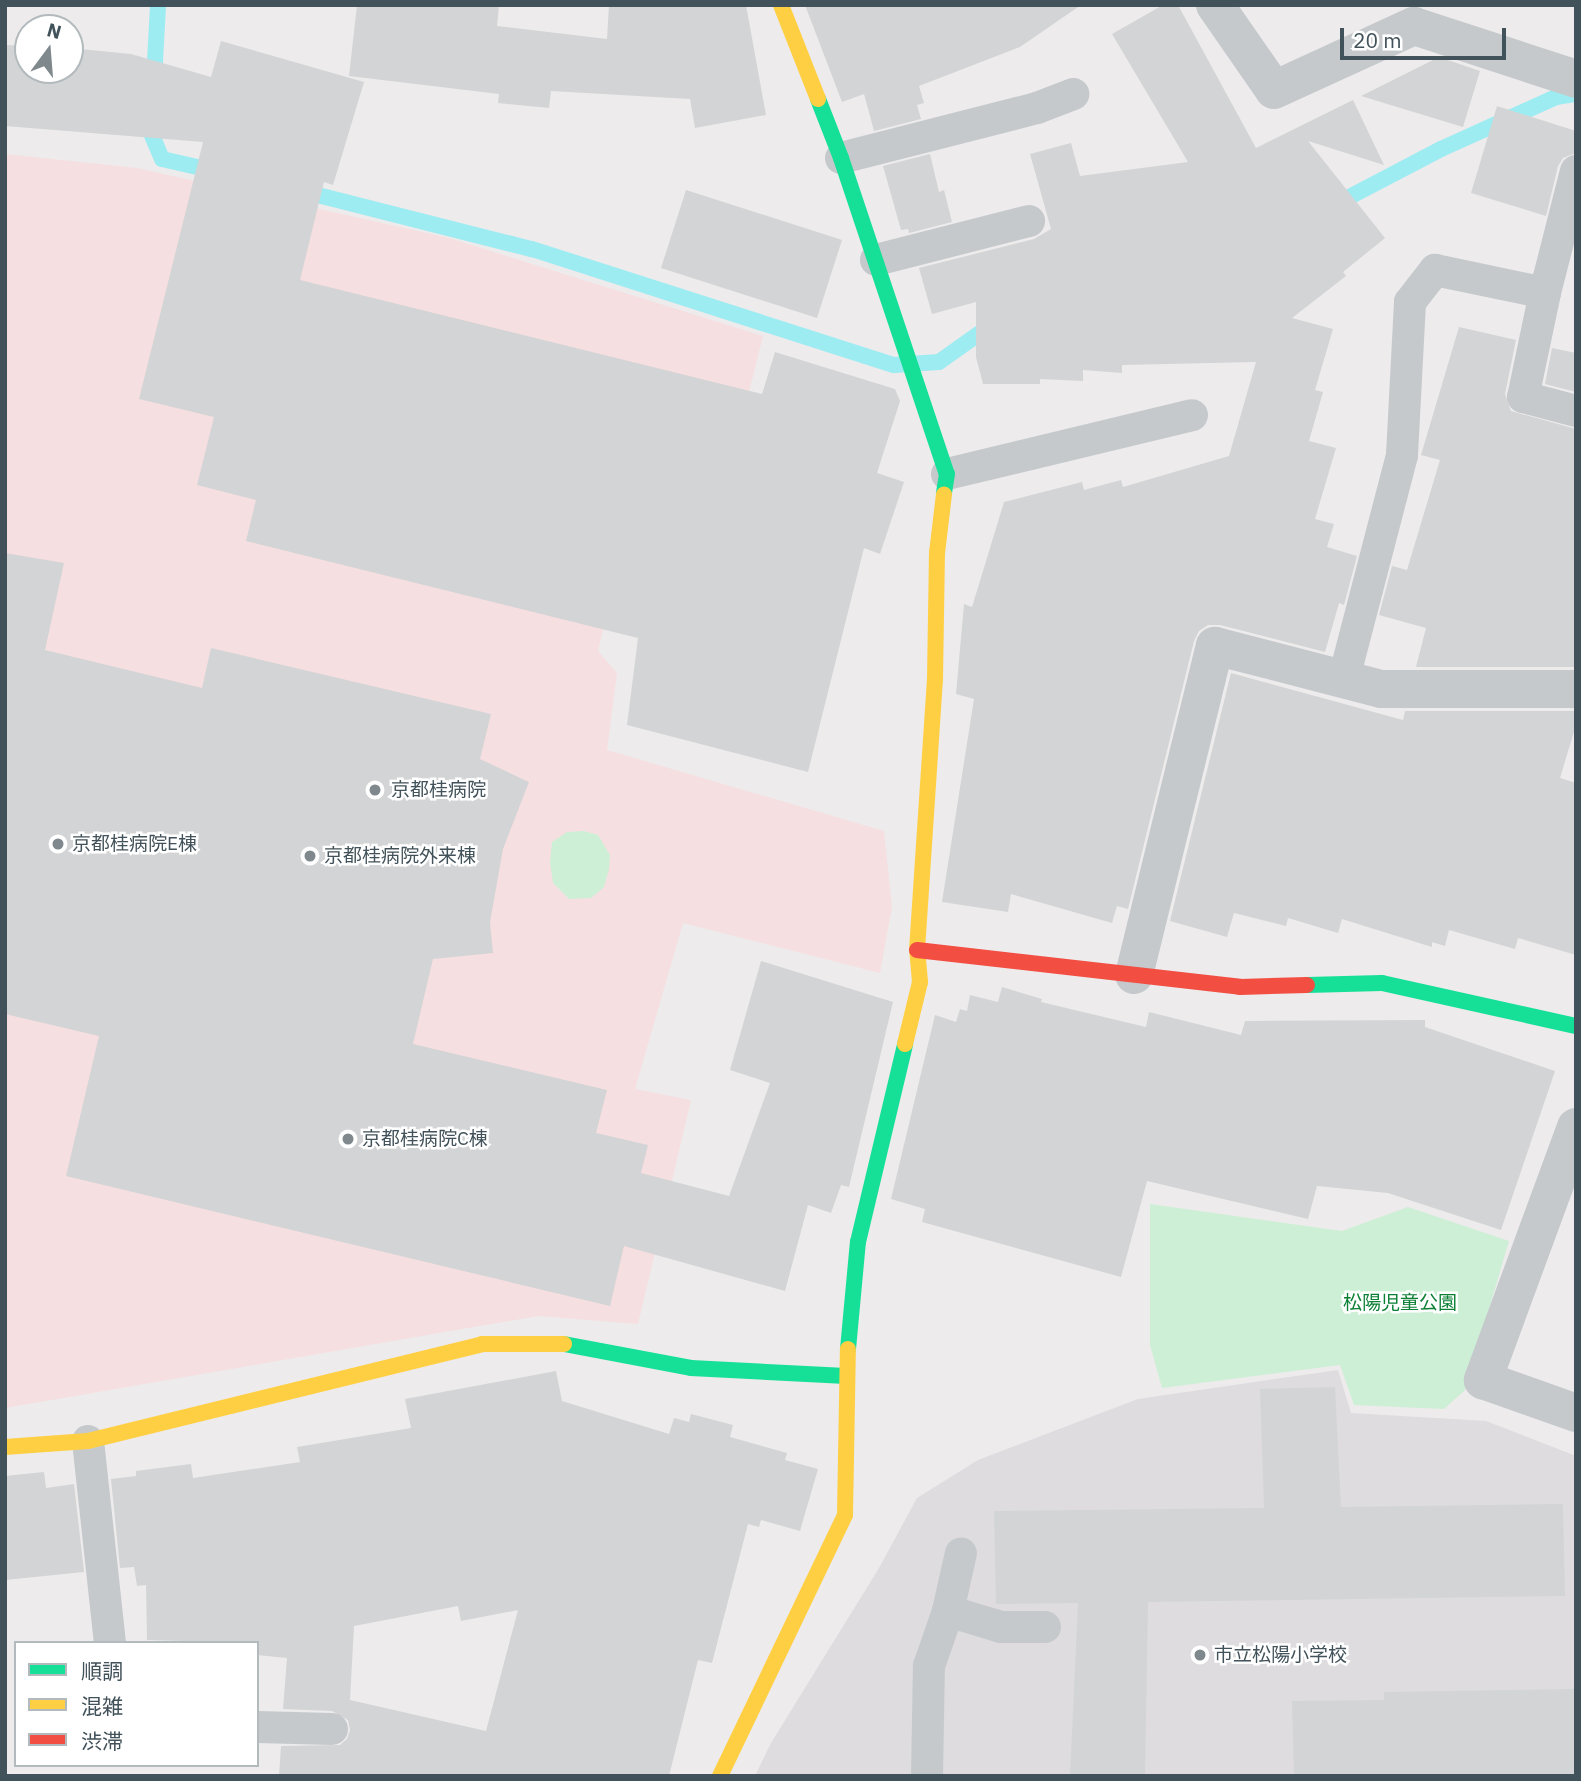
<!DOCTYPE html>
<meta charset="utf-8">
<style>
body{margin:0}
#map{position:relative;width:1581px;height:1781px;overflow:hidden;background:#edebec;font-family:"IBM Plex Sans","Noto Sans JP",sans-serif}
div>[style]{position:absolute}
.education>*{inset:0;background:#dedcde}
.medical>*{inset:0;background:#f6dfe1}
.green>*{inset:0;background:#cdefd5}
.stream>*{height:16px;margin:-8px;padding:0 8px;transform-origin:8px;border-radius:8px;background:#9decf2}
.building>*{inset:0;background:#d3d4d5}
.lane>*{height:32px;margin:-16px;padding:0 16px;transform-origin:16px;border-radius:16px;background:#c5c9cc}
.street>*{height:38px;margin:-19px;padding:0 19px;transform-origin:19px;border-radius:19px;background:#c5c9cc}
.fast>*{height:16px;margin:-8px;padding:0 8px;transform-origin:8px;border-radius:8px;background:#16e098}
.slow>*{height:16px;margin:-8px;padding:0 8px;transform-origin:8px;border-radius:8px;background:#ffcf43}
.jam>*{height:16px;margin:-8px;padding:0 8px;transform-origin:8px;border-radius:8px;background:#f24e42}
.dots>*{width:19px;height:19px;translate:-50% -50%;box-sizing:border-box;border:4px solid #fff;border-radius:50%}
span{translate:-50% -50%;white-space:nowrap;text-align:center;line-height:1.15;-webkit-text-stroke:5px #fff;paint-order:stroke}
.poi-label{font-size:19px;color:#42525a}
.left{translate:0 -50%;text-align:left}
.park-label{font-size:19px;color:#0d8036}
.frame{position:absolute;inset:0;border:7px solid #42525a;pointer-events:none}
.legend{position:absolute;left:14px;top:1641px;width:245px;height:126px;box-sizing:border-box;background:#fff;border:2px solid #b3babd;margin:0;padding:9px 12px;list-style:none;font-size:21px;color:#42525a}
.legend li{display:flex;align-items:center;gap:14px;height:35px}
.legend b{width:35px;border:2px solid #b3babd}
.north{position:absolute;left:14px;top:14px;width:70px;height:70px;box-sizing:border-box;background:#fff;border:2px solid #b3babd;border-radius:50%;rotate:16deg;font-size:19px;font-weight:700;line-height:28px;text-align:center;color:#42525a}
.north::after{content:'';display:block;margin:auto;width:24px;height:32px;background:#7e888d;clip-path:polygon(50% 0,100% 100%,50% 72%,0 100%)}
.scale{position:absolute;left:1340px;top:28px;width:166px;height:32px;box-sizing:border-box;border:4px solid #42525a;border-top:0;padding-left:9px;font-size:21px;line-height:24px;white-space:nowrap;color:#42525a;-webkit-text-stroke:5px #fff;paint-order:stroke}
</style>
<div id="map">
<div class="education">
<i style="clip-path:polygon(1338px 1370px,1351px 1413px,1486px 1421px,1576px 1456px,1576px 1776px,755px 1776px,771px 1743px,879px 1568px,917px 1498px,978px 1460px,1138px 1399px)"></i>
</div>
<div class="medical">
<i style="clip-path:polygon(5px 154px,137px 168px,449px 238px,763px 336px,723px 495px,641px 478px,598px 651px,617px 673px,607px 750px,884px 831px,892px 907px,880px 973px,683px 923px,635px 1089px,691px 1100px,638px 1324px,538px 1316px,5px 1408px)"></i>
</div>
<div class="green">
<i style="clip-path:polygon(584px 831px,598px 835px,610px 855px,609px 869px,604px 887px,591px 898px,569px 899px,553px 883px,550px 862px,552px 842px,567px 832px)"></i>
<i style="clip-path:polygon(1150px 1204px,1342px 1231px,1408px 1207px,1509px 1241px,1465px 1390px,1444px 1409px,1354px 1405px,1340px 1365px,1162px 1388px,1150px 1345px)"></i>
</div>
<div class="stream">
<i style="left:154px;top:80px;width:75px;rotate:-86.9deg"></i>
<i style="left:152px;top:120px;width:13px;rotate:94deg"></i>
<i style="left:151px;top:133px;width:28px;rotate:67deg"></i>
<i style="left:162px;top:159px;width:54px;rotate:12.8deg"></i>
<i style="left:302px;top:191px;width:237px;rotate:14.2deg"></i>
<i style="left:532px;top:249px;width:380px;rotate:17.8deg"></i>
<i style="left:894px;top:365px;width:45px;rotate:-3.8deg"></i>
<i style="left:939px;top:362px;width:67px;rotate:-35.3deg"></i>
<i style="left:1334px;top:205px;width:121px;rotate:-27.6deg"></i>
<i style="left:1441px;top:149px;width:126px;rotate:-24.3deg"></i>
<i style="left:1556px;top:97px;width:20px;rotate:-9deg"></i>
</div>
<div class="building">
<i style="clip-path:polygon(357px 5px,499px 5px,497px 26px,607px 39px,609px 5px,746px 5px,766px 115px,695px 128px,690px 99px,551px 91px,549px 108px,498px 103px,499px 94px,349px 76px)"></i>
<i style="clip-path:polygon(805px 5px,1081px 5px,1020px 47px,919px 86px,924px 103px,917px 105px,921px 119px,874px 131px,864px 94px,842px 102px)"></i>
<i style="clip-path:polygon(1163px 5px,1178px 5px,1256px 148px,1353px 100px,1384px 165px,1308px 141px,1385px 238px,1343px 272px,1346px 276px,1292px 318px,1333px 329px,1315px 390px,1323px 392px,1309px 441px,1336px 448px,1315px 519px,1334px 524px,1327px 547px,1357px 556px,1344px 605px,1339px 603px,1325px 652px,1220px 625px,1208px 625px,1199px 631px,1194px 641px,1128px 909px,1117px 906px,1112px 923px,1011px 894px,1008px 912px,942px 902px,974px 699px,956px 694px,964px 604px,972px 607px,1004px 502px,1082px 482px,1084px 490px,1121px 480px,1123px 487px,1229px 456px,1256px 362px,1122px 365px,1122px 373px,1083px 370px,1083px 381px,1040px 379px,1040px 384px,983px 384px,976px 357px,976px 302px,932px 314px,919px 268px,1034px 239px,1051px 229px,1030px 154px,1071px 143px,1080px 176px,1188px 162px,1112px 34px)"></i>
<i style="clip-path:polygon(221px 41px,364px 82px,333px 185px,324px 182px,300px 280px,762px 394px,775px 352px,895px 389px,900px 401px,877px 473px,904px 482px,880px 554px,864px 548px,808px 772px,627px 725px,638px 638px,246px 541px,256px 500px,197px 485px,214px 417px,139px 399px,203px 142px,5px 126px,5px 45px,28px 46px,28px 70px,70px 70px,70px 48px,131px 54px,211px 77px)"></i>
<i style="clip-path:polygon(1439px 57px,1480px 71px,1463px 127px,1361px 96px)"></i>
<i style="clip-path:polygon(1497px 106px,1576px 131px,1576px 153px,1563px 158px,1558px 166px,1546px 216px,1471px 193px)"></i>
<i style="clip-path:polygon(930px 154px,939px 192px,944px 190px,952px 222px,909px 233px,908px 229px,901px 230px,883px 166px)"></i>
<i style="clip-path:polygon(686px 190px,842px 240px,817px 318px,661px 268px)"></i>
<i style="clip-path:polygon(1459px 327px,1516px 340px,1505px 394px,1511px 411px,1576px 429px,1576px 667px,1416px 667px,1426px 628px,1379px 615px,1392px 566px,1407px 570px,1440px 460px,1421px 455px)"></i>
<i style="clip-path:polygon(1552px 348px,1576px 353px,1576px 392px,1545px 384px)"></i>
<i style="clip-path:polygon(5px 553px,64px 563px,45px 650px,202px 688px,211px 648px,491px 714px,480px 759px,529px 782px,503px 849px,490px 922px,493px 953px,433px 959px,413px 1044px,607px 1090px,596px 1133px,648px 1145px,641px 1173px,729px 1196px,770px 1083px,730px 1070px,761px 961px,893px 1002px,849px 1187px,841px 1185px,831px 1213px,808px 1205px,785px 1291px,624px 1246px,610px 1306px,66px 1176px,99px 1036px,5px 1014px)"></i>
<i style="clip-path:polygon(1231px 673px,1403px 720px,1405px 711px,1576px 711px,1576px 725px,1560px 778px,1576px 783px,1576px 955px,1518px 938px,1515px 949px,1449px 930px,1445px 946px,1432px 942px,1432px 947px,1342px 919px,1338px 933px,1288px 918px,1286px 926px,1234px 913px,1227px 937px,1170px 921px)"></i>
<i style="clip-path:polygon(1002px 987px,1042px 999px,1041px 1002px,1146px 1027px,1149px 1012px,1241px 1035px,1245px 1021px,1425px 1020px,1425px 1027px,1555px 1071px,1501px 1230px,1388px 1193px,1317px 1186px,1308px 1219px,1147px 1181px,1121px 1277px,922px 1222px,925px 1209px,891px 1199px,935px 1015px,956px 1022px,960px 1009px,967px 1011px,970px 995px,998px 1002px)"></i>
<i style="clip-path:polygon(evenodd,556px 1371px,562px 1401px,669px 1434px,674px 1418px,689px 1422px,691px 1414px,733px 1425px,730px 1437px,787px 1453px,785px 1460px,818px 1469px,800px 1531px,761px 1520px,759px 1527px,748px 1524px,712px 1663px,698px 1660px,669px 1776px,279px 1776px,281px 1746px,340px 1745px,347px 1739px,350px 1730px,348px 1720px,332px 1711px,283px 1709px,287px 1658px,257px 1655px,257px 1643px,147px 1640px,146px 1585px,137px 1586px,134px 1567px,120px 1568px,111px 1479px,136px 1476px,136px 1471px,191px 1464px,193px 1478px,300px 1462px,297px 1447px,411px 1428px,405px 1399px,556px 1371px,458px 1606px,461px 1621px,518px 1610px,486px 1731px,350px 1700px,354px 1626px,458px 1606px)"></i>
<i style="clip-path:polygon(1335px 1387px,1341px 1507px,1563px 1504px,1565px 1596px,1148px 1602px,1145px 1776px,1070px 1776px,1078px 1603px,996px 1604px,994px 1511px,1264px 1508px,1260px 1389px)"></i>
<i style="clip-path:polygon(44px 1472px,46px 1488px,74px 1484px,84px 1572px,5px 1580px,5px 1476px)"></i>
<i style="clip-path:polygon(1576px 1689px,1576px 1776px,1294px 1776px,1292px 1701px,1384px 1700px,1384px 1692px)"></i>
</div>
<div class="lane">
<i style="left:841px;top:158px;width:202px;rotate:-14.3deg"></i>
<i style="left:1037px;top:108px;width:39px;rotate:-21deg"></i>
<i style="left:1576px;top:171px;width:126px;rotate:104.3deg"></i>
<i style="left:1545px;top:293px;width:106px;rotate:101.9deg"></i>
<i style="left:1523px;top:397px;width:55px;rotate:14.8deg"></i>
<i style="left:876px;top:260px;width:158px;rotate:-14.3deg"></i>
<i style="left:947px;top:474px;width:252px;rotate:-13.5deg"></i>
<i style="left:1344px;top:678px;width:230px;rotate:-75.4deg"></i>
<i style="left:1402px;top:455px;width:153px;rotate:-87deg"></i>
<i style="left:1410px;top:302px;width:41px;rotate:-52deg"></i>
<i style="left:1435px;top:270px;width:112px;rotate:11.8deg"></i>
<i style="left:88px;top:1441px;width:203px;rotate:83.8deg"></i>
<i style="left:948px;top:1611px;width:55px;rotate:16.8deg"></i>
<i style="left:1001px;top:1627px;width:44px"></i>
<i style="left:257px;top:1727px;width:75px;rotate:1.5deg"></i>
<i style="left:927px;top:1776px;width:110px;rotate:-89deg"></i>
<i style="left:929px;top:1666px;width:58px;rotate:-70.9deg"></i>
<i style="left:948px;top:1611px;width:59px;rotate:-77.4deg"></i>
</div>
<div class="street">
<i style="left:1215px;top:5px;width:103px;rotate:55.2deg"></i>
<i style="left:1274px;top:90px;width:154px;rotate:-24.6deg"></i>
<i style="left:1414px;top:26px;width:170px;rotate:18.1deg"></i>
<i style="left:1134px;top:975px;width:339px;rotate:-76.2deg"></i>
<i style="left:1215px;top:646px;width:171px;rotate:14.5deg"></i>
<i style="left:1381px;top:689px;width:195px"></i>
<i style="left:1576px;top:1127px;width:270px;rotate:110.2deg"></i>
<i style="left:1483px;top:1380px;width:99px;rotate:19.5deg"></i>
</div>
<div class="fast">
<i style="left:818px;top:99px;width:63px;rotate:68.7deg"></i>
<i style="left:841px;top:158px;width:333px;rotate:71.5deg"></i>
<i style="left:947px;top:474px;width:20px;rotate:99deg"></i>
<i style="left:1307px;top:985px;width:75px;rotate:-1.5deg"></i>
<i style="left:1382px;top:983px;width:199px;rotate:12.5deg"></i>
<i style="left:564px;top:1344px;width:129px;rotate:10.7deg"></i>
<i style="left:691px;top:1368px;width:155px;rotate:3deg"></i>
<i style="left:848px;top:1349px;width:107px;rotate:-84.7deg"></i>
<i style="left:858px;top:1242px;width:204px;rotate:-76.6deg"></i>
</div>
<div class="slow">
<i style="left:781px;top:5px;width:101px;rotate:68.5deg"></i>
<i style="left:905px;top:1044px;width:64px;rotate:-76.4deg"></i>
<i style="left:920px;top:982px;width:32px;rotate:-95deg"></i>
<i style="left:917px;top:950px;width:272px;rotate:-86.2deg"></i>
<i style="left:935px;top:679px;width:126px;rotate:-89.1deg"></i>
<i style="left:937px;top:553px;width:59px;rotate:-83.2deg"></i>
<i style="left:5px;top:1447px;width:83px;rotate:-4.1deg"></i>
<i style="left:88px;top:1441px;width:406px;rotate:-13.8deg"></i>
<i style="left:482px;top:1344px;width:82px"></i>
<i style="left:720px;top:1776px;width:289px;rotate:-64.4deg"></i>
<i style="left:845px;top:1515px;width:166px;rotate:-89deg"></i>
</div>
<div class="jam">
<i style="left:917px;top:950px;width:325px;rotate:6.5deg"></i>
<i style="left:1240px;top:987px;width:67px;rotate:-1.7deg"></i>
</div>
<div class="dots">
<i style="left:375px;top:790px;background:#7e888d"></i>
<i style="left:58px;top:844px;background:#7e888d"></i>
<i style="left:310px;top:856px;background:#7e888d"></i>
<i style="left:348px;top:1139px;background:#7e888d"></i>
<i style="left:1200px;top:1655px;background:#7e888d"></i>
</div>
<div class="poi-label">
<span class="left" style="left:391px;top:790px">京都桂病院</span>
<span class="left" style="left:72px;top:844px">京都桂病院E棟</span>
<span class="left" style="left:324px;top:856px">京都桂病院外来棟</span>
<span class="left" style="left:362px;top:1139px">京都桂病院C棟</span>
<span class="left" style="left:1214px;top:1655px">市立松陽小学校</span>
</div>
<div class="park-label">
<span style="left:1400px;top:1303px">松陽児童公園</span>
</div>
<div class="frame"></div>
<ul class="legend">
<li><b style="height:9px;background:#16e098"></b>順調</li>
<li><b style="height:9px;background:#ffcf43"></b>混雑</li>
<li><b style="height:9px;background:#f24e42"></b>渋滞</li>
</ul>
<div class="north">N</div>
<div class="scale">20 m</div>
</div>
